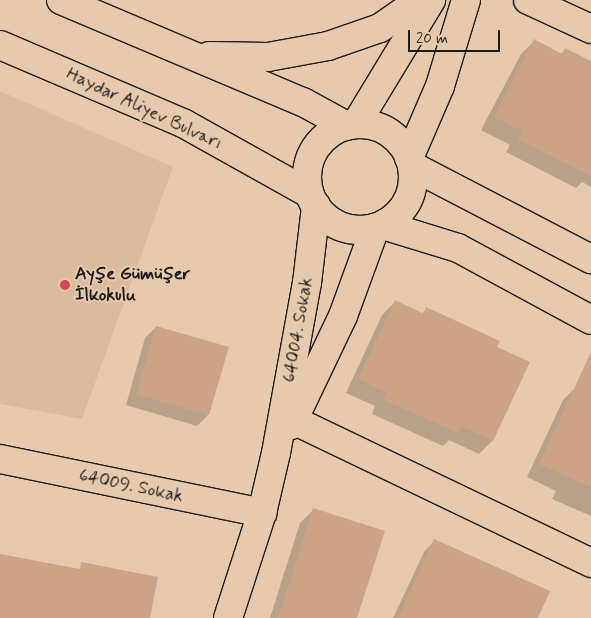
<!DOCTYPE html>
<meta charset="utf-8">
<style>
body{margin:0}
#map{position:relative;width:591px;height:618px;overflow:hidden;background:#e7caae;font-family:Mynerve,sans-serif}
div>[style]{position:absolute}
.built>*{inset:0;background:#dbbb9e}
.shadow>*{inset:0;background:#0003}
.building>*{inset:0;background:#cca384}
.roads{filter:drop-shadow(1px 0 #1c1c1c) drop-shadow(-1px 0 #1c1c1c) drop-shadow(0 1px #1c1c1c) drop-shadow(0 -1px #1c1c1c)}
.minor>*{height:28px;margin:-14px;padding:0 14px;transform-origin:14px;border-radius:14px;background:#e7caae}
.secondary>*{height:28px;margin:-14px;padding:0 14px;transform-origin:14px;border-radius:14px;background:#e7caae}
.secondary>.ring{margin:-14px;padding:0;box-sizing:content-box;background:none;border:28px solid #e7caae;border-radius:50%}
.dots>*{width:14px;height:14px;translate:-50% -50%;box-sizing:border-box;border:2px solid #e7caae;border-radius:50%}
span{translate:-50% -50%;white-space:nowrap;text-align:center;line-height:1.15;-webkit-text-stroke:4px #e7caae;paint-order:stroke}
.street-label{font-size:18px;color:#1c1c1c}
.poi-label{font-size:18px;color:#1c1c1c;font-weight:700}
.left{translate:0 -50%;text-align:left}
.scale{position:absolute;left:408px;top:30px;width:92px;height:22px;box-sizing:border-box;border:2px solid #1c1c1c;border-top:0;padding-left:6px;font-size:15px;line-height:18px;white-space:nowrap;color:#1c1c1c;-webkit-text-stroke:4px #e7caae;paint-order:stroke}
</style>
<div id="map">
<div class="built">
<i style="clip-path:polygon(0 91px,173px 167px,82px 419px,0 404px)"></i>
</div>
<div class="shadow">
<i style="clip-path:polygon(535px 41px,561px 54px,565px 50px,591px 63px,591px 187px,582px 182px,576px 188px,506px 152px,510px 145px,481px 130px,521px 54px)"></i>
<i style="clip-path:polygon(395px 302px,421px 314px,427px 309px,495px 348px,492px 441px,479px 454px,449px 440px,443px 446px,372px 414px,375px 406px,346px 393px,382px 315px)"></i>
<i style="clip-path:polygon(156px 327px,208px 415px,197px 426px,126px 405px,145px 338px)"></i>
<i style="clip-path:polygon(576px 387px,591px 394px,591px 516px,552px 499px,556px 491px,527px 477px,563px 400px)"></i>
<i style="clip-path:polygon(313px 510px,356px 618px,270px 618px,300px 523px)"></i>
<i style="clip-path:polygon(435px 540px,537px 618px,393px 618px,424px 552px)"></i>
</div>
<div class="building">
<i style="clip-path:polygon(534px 39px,562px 54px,565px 48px,591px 61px,591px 176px,518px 139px,522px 131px,494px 117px)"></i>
<i style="clip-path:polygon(395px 300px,424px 314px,426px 307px,500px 341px,497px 347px,530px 362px,493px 441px,461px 426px,458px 433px,384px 400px,387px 393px,358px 379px)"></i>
<i style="clip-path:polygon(156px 326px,229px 347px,209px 415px,136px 394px)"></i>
<i style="clip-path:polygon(591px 352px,591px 487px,539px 464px)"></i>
<i style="clip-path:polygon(313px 508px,385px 531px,357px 618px,278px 618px)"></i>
<i style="clip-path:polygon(434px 539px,550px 591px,538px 618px,398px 618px)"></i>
<i style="clip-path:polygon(0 554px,80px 569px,81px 562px,158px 577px,150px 618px,0 618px)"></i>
</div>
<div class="roads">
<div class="minor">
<i style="left:528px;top:0;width:69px;rotate:24.7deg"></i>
<i style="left:356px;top:124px;width:145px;rotate:-58.8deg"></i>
<i style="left:409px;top:158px;width:78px;rotate:-66.7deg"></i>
<i style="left:440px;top:86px;width:90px;rotate:-73.2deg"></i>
<i style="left:293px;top:420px;width:331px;rotate:25.6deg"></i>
<i style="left:291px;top:425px;width:121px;rotate:-64.5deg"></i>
<i style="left:343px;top:316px;width:94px;rotate:-70deg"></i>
<i style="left:0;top:459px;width:268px;rotate:11.6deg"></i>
<i style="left:228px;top:618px;width:110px;rotate:-72.1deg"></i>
<i style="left:262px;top:513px;width:62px;rotate:-76.9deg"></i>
<i style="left:276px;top:453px;width:173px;rotate:-79.7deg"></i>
<i style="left:307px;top:283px;width:78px;rotate:-83.3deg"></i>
</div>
<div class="secondary">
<i style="left:61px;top:0;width:263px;rotate:22.9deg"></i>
<i style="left:303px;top:102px;width:50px;rotate:28.6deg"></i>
<i style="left:0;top:45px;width:199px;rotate:23.1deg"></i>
<i style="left:183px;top:123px;width:145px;rotate:29.2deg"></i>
<i style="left:209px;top:56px;width:59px;rotate:1deg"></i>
<i style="left:268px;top:57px;width:61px;rotate:-10.4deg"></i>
<i style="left:328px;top:46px;width:55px;rotate:-19.1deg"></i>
<i style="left:380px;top:28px;width:49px;rotate:-35deg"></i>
<i class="ring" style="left:307px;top:124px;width:78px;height:78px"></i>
<i style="left:412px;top:166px;width:202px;rotate:27.5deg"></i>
<i style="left:383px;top:225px;width:78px;rotate:17deg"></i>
<i style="left:458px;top:248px;width:151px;rotate:28.4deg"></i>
</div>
</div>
<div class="dots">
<i style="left:65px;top:285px;background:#d1495b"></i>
</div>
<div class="street-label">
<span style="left:144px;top:109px;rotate:25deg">Haydar Aliyev Bulvarı</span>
<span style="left:298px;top:330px;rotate:-80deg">64004. Sokak</span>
<span style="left:131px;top:486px;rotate:12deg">64009. Sokak</span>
</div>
<div class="poi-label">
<span class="left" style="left:75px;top:285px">Ayşe Gümüşer<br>İlkokulu</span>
</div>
<div class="scale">20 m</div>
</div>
